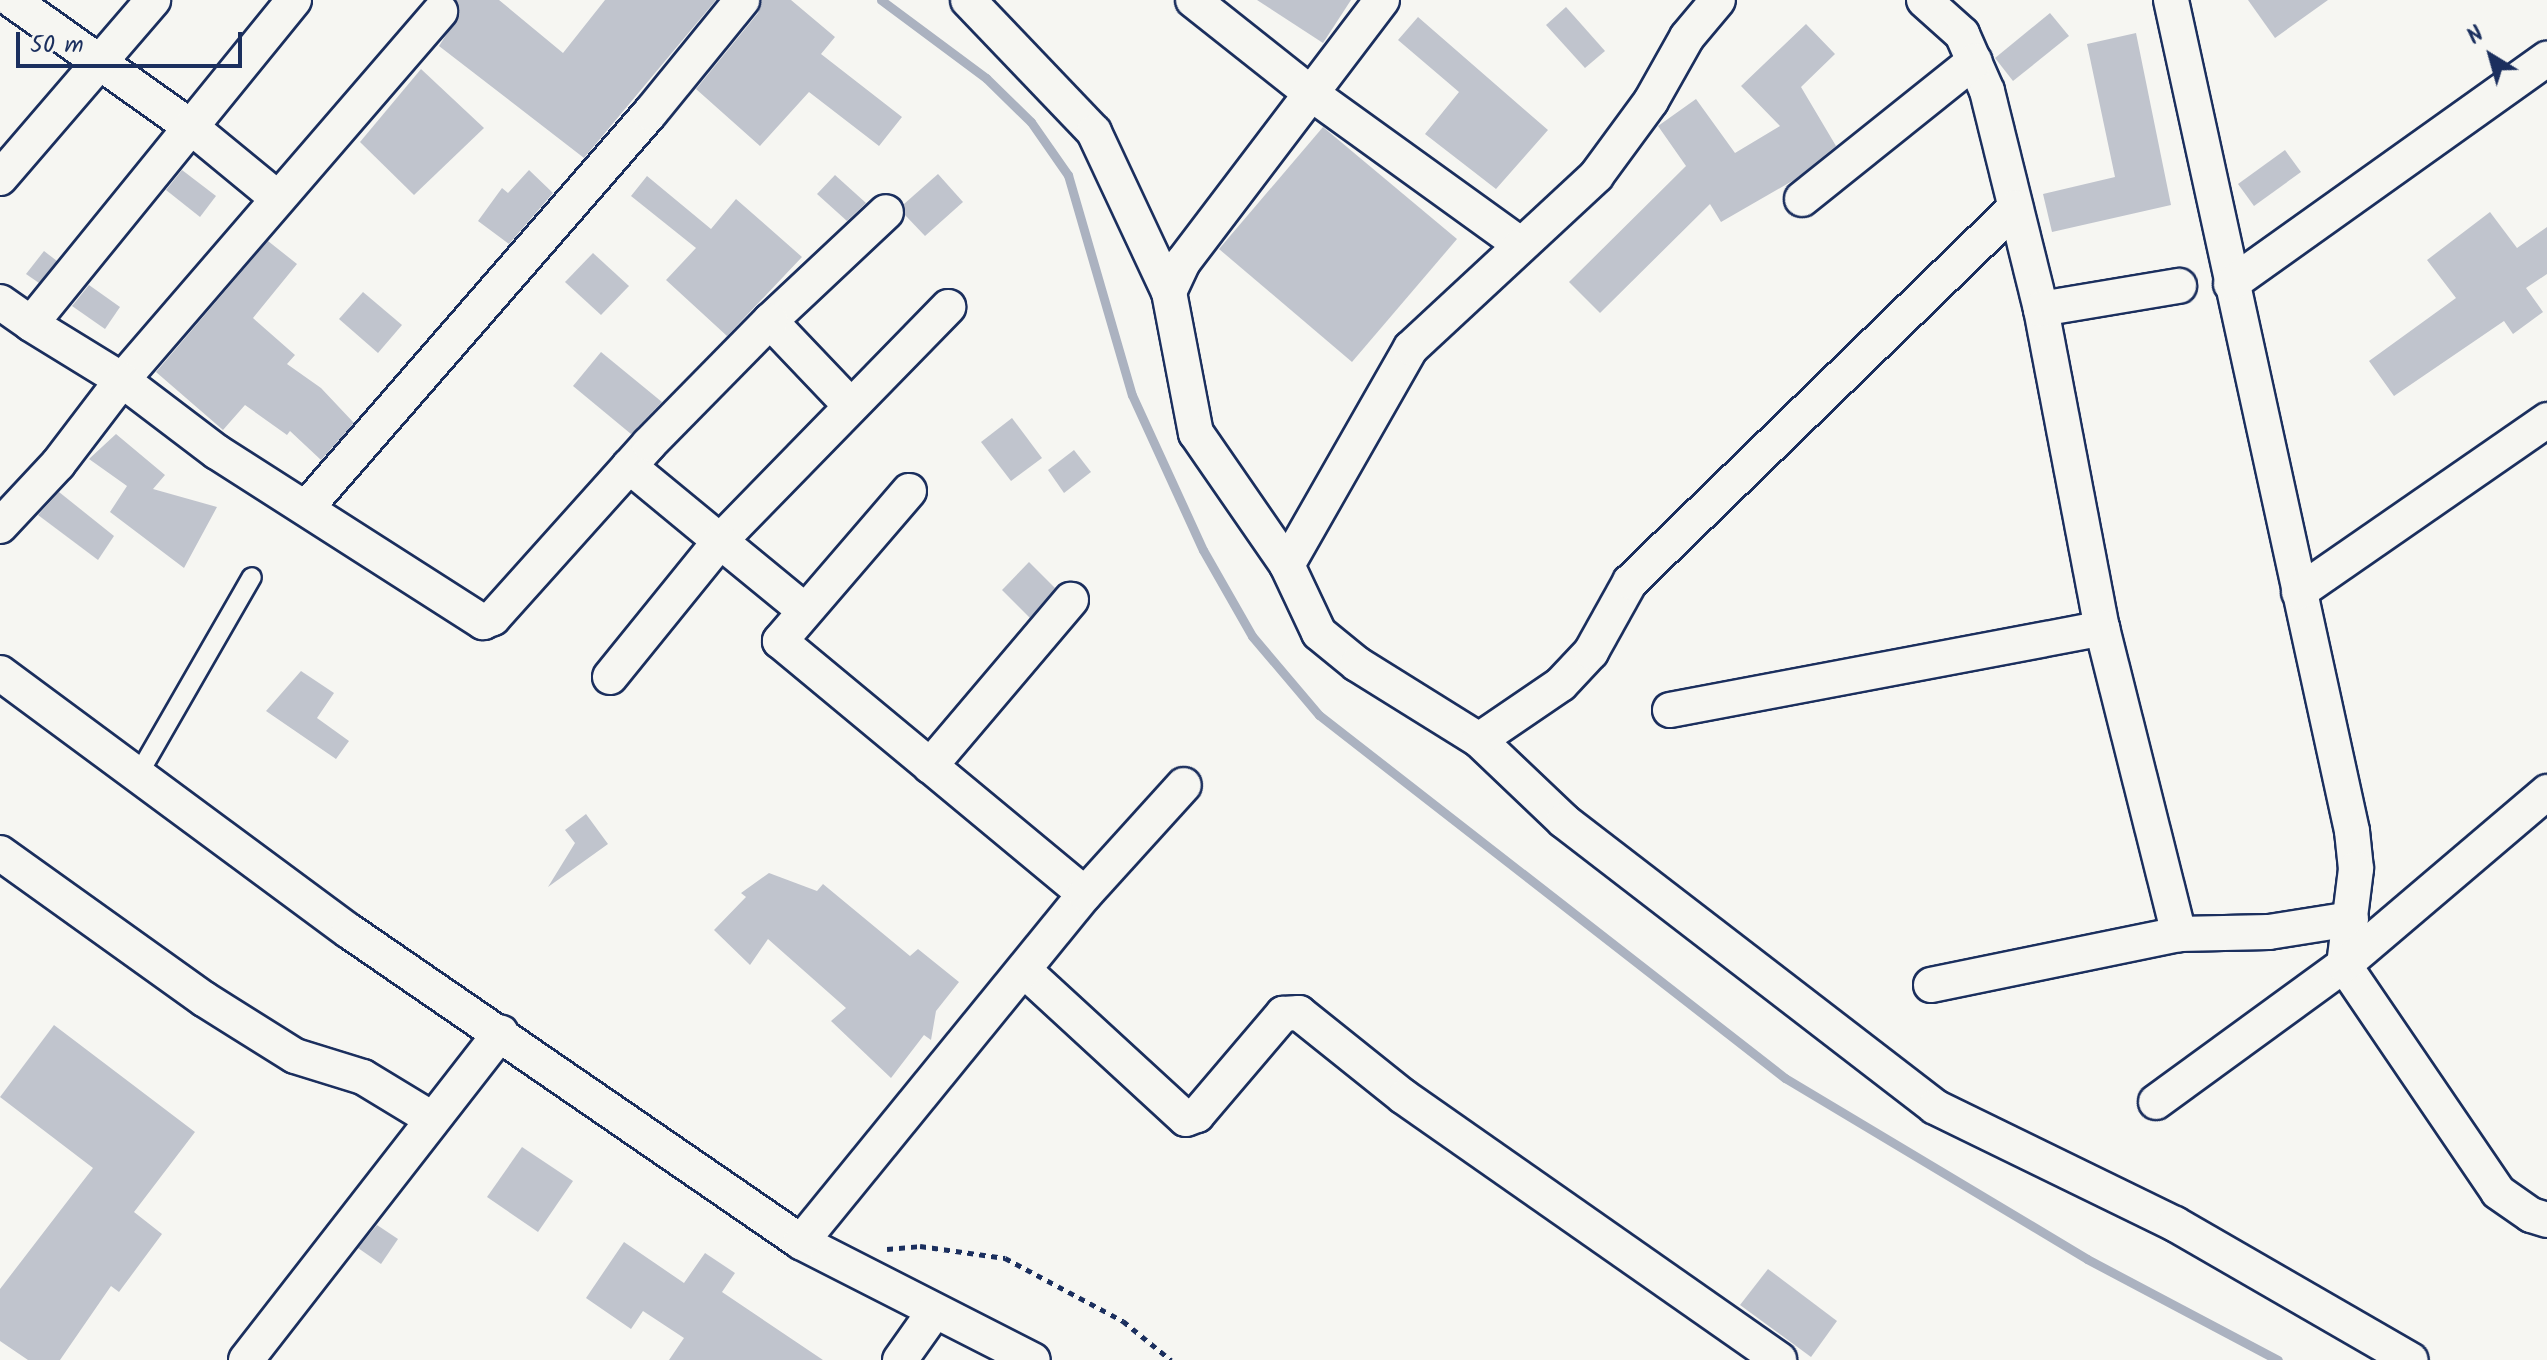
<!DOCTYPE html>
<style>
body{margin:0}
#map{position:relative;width:2547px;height:1360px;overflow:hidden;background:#f6f6f2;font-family:Kalam,sans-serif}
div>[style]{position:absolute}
.stream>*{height:9px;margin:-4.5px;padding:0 4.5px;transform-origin:4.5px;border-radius:4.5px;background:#abb2c0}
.building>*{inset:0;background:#c0c4cd}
.path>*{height:5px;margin-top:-2.5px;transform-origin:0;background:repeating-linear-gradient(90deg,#1b2f5e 0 6px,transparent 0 12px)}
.roads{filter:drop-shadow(2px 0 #1b2f5e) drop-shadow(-2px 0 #1b2f5e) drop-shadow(0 2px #1b2f5e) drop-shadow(0 -2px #1b2f5e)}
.service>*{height:18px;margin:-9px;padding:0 9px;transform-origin:9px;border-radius:9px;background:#f6f6f2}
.minor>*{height:34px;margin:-17px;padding:0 17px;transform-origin:17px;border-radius:17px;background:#f6f6f2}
span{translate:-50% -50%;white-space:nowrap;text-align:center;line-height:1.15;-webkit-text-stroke:6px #f6f6f2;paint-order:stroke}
.north{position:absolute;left:2451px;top:16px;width:80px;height:80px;-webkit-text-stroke:6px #f6f6f2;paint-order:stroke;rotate:323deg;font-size:22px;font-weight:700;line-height:32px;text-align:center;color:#1b2f5e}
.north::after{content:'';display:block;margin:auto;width:28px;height:36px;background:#1b2f5e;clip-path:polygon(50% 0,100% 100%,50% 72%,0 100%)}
.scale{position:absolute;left:16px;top:32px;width:226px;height:36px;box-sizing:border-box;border:4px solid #1b2f5e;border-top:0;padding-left:10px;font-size:24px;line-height:28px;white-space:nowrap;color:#1b2f5e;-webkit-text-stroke:6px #f6f6f2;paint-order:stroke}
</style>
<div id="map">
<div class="stream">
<i style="left:881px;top:0;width:131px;rotate:36.6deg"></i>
<i style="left:986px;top:78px;width:63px;rotate:44.4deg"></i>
<i style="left:1031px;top:122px;width:65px;rotate:55.1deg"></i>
<i style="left:1068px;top:175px;width:229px;rotate:73.8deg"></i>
<i style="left:1132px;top:395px;width:170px;rotate:65.4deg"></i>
<i style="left:1203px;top:550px;width:99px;rotate:60.3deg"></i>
<i style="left:1252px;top:636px;width:104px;rotate:49.7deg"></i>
<i style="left:1319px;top:715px;width:591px;rotate:37.92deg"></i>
<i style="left:1785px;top:1078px;width:352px;rotate:30.9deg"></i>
<i style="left:2087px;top:1259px;width:216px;rotate:27.9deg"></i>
</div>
<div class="building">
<i style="clip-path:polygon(456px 0,499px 0,563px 53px,605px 0,716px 0,584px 158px,439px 46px,459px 15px)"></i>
<i style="clip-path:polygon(762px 0,791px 0,835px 37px,821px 54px,902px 117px,879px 146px,809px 92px,760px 146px,696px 89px,758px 13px)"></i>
<i style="clip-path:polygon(1257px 0,1351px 0,1323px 43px)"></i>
<i style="clip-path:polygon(2248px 0,2328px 0,2275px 38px)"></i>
<i style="clip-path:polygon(1566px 7px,1605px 51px,1585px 68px,1546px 25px)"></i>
<i style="clip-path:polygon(2050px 13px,2069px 36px,2013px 81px,1995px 58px)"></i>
<i style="clip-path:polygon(1418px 17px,1548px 130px,1496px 189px,1425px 134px,1459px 92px,1398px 40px)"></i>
<i style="clip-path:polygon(1806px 24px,1835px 54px,1801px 87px,1836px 146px,1794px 180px,1721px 222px,1710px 204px,1600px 313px,1569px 282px,1686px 166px,1658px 126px,1696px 99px,1735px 153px,1780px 126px,1741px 86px)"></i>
<i style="clip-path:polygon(2136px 33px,2171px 205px,2052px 232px,2043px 194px,2115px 177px,2087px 44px)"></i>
<i style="clip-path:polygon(421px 69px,484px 128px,414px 195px,360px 142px)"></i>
<i style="clip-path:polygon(1323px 127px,1457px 239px,1352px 362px,1219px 249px)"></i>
<i style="clip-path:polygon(2285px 150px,2301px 172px,2254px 206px,2238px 184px)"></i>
<i style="clip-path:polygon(182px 170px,216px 196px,200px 217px,166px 190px)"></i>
<i style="clip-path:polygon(529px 170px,553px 193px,509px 244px,478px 221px,502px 188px,508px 193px)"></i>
<i style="clip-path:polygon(938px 174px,963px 202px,925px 236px,905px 215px,904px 204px)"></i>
<i style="clip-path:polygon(835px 175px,866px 203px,847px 221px,817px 194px)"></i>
<i style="clip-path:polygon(647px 176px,711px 229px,736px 199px,802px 257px,727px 336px,666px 280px,696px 248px,631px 196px)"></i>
<i style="clip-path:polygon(2490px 212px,2517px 248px,2547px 227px,2547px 274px,2526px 288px,2543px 312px,2513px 334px,2504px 321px,2394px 396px,2369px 361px,2456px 298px,2427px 260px)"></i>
<i style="clip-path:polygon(268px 241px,297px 264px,253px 318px,295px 355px,287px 364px,321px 388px,354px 423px,321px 460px,290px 431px,287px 435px,245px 405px,223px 430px,156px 372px)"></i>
<i style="clip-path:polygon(44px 251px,57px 261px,39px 283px,26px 274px)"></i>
<i style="clip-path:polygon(593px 253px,629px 286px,601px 315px,565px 282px)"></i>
<i style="clip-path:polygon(89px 285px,120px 307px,105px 329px,72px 306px)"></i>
<i style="clip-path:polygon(363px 292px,402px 325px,378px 353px,339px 319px)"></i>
<i style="clip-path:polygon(601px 352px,662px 402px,631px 434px,573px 386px)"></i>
<i style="clip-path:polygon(1012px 418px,1042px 458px,1011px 481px,981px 442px)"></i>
<i style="clip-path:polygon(116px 434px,165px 475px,153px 489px,217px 507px,184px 568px,110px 512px,127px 486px,89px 459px)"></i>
<i style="clip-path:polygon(1074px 450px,1091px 472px,1064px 493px,1048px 470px)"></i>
<i style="clip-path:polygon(59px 492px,114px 536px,98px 560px,38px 515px)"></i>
<i style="clip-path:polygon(1029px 562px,1055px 588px,1030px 618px,1002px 590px)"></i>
<i style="clip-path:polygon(301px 671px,334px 693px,317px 718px,349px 741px,336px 759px,266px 711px)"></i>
<i style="clip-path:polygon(586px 814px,608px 844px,548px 887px,575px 843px,565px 830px)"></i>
<i style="clip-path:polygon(769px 873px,817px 891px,823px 884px,910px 956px,918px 949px,959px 982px,936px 1011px,931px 1040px,924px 1035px,891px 1078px,831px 1021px,846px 1008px,768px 939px,750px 965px,714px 930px,746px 897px,741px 893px)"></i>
<i style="clip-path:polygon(54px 1025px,195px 1132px,134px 1212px,162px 1234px,119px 1292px,111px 1286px,60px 1360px,28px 1360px,0 1341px,0 1289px,93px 1168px,0 1097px)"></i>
<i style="clip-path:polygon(522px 1147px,573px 1181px,538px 1232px,487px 1197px)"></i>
<i style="clip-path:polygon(377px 1225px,398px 1239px,381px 1264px,358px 1248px)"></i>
<i style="clip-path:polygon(624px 1242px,684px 1283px,705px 1253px,735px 1273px,722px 1292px,823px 1360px,669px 1360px,684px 1338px,643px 1311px,631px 1329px,586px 1298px)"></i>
<i style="clip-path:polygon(1768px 1269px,1837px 1321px,1811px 1357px,1740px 1305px)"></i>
</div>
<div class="path">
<i style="left:887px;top:1249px;width:33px;rotate:-5deg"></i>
<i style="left:920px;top:1246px;width:86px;rotate:8deg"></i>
<i style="left:1005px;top:1258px;width:134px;rotate:28.1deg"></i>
<i style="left:1123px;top:1321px;width:62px;rotate:39.1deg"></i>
</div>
<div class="roads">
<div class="service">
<i style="left:138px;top:775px;width:228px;rotate:-60.1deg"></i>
</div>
<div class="minor">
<i style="left:12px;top:0;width:219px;rotate:35.4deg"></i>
<i style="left:191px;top:127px;width:112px;rotate:39.5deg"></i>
<i style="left:294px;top:0;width:417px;rotate:129.1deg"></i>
<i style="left:31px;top:324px;width:107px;rotate:31.6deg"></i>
<i style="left:122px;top:380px;width:487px;rotate:-49.2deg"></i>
<i style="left:968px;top:0;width:182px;rotate:46.3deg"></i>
<i style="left:1094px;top:132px;width:177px;rotate:64.9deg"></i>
<i style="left:1193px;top:0;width:148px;rotate:38.4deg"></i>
<i style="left:1309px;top:92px;width:260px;rotate:35.8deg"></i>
<i style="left:1382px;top:0;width:329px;rotate:127.2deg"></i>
<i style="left:1183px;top:262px;width:33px;rotate:115deg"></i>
<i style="left:1169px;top:292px;width:144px;rotate:79.2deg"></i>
<i style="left:1196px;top:433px;width:160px;rotate:55.4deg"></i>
<i style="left:1287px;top:565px;width:75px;rotate:64.8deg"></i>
<i style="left:1319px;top:633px;width:49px;rotate:39.2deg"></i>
<i style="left:1357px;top:664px;width:144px;rotate:31.9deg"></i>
<i style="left:1479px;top:740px;width:117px;rotate:43.6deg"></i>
<i style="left:1564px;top:821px;width:468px;rotate:37.6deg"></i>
<i style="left:1935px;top:1107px;width:267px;rotate:26deg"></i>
<i style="left:2175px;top:1224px;width:272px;rotate:30deg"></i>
<i style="left:1924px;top:0;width:51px;rotate:41.8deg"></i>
<i style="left:1962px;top:34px;width:62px;rotate:66.3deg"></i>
<i style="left:1987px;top:91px;width:225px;rotate:76.1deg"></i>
<i style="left:2041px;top:309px;width:325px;rotate:79.2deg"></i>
<i style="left:2102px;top:628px;width:316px;rotate:75.9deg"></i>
<i style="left:2171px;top:0;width:850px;rotate:77.71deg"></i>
<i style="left:2352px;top:831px;width:38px;rotate:84deg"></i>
<i style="left:2356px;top:869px;width:97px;rotate:97.1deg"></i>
<i style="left:2344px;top:965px;width:274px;rotate:55.8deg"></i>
<i style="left:2498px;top:1192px;width:40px;rotate:34.9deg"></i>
<i style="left:2531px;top:1215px;width:17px;rotate:17deg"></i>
<i style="left:0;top:178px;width:235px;rotate:-49.3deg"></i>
<i style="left:1802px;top:199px;width:221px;rotate:-38.7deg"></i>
<i style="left:2231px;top:284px;width:388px;rotate:-35.5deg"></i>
<i style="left:0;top:302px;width:38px;rotate:35deg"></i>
<i style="left:2041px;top:309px;width:140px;rotate:-9.5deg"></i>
<i style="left:850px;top:405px;width:116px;rotate:-133.6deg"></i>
<i style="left:770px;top:321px;width:159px;rotate:-43.2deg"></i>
<i style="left:629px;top:466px;width:118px;rotate:39.5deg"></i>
<i style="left:720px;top:541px;width:327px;rotate:-45.7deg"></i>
<i style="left:909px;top:491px;width:198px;rotate:130.7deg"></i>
<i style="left:780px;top:641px;width:396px;rotate:39.7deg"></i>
<i style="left:307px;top:507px;width:522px;rotate:-48.96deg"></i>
<i style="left:650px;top:113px;width:146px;rotate:-50.8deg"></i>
<i style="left:0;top:526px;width:85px;rotate:-46.9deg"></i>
<i style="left:58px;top:464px;width:106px;rotate:-52.7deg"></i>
<i style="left:122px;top:380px;width:119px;rotate:37.2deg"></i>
<i style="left:217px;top:452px;width:316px;rotate:32.6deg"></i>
<i style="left:483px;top:622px;width:11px;rotate:-22deg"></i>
<i style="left:493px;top:618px;width:234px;rotate:-48.1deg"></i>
<i style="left:649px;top:444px;width:173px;rotate:-45.5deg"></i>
<i style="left:1287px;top:565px;width:250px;rotate:-60.3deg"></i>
<i style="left:1411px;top:348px;width:253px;rotate:-42.9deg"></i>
<i style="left:1596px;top:176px;width:93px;rotate:-53.7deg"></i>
<i style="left:1651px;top:101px;width:73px;rotate:-60.6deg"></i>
<i style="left:1687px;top:37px;width:48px;rotate:-50deg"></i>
<i style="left:2299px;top:592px;width:302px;rotate:-34.7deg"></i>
<i style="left:0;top:673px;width:434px;rotate:36.5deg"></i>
<i style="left:349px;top:931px;width:549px;rotate:34.53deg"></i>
<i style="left:801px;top:1242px;width:260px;rotate:27deg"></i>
<i style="left:610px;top:677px;width:175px;rotate:-51deg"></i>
<i style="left:720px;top:541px;width:109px;rotate:39.4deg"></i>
<i style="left:1670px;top:710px;width:440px;rotate:-10.7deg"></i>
<i style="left:1479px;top:740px;width:99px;rotate:-34.3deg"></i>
<i style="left:1561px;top:684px;width:44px;rotate:-46.8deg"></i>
<i style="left:1591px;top:652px;width:80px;rotate:-60.9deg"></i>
<i style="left:1630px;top:582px;width:537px;rotate:-44.17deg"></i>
<i style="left:930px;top:766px;width:218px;rotate:-49.7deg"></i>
<i style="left:0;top:853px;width:251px;rotate:35.6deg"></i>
<i style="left:204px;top:999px;width:107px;rotate:32.1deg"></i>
<i style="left:295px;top:1056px;width:71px;rotate:17.2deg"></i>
<i style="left:363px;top:1077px;width:81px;rotate:31.3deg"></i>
<i style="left:1026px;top:972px;width:217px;rotate:42.6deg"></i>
<i style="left:1186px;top:1119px;width:12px;rotate:-20deg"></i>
<i style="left:1197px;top:1115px;width:133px;rotate:-49.6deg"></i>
<i style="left:1283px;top:1014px;width:16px;rotate:-4deg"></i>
<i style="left:1299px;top:1013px;width:134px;rotate:38.7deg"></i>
<i style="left:1404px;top:1097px;width:458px;rotate:35deg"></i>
<i style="left:1931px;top:985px;width:253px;rotate:-11.6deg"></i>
<i style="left:2179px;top:934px;width:90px;rotate:-1.3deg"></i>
<i style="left:2269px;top:932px;width:83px;rotate:-9deg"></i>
<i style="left:2156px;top:1102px;width:233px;rotate:-36.1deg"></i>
<i style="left:2344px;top:965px;width:267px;rotate:-40.4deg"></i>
<i style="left:801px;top:1242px;width:449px;rotate:-50.8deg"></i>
<i style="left:1085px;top:894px;width:147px;rotate:-47.8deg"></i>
<i style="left:246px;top:1360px;width:415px;rotate:-52.1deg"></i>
<i style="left:900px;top:1360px;width:59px;rotate:-54.7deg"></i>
</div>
</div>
<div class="north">N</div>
<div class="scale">50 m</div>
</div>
